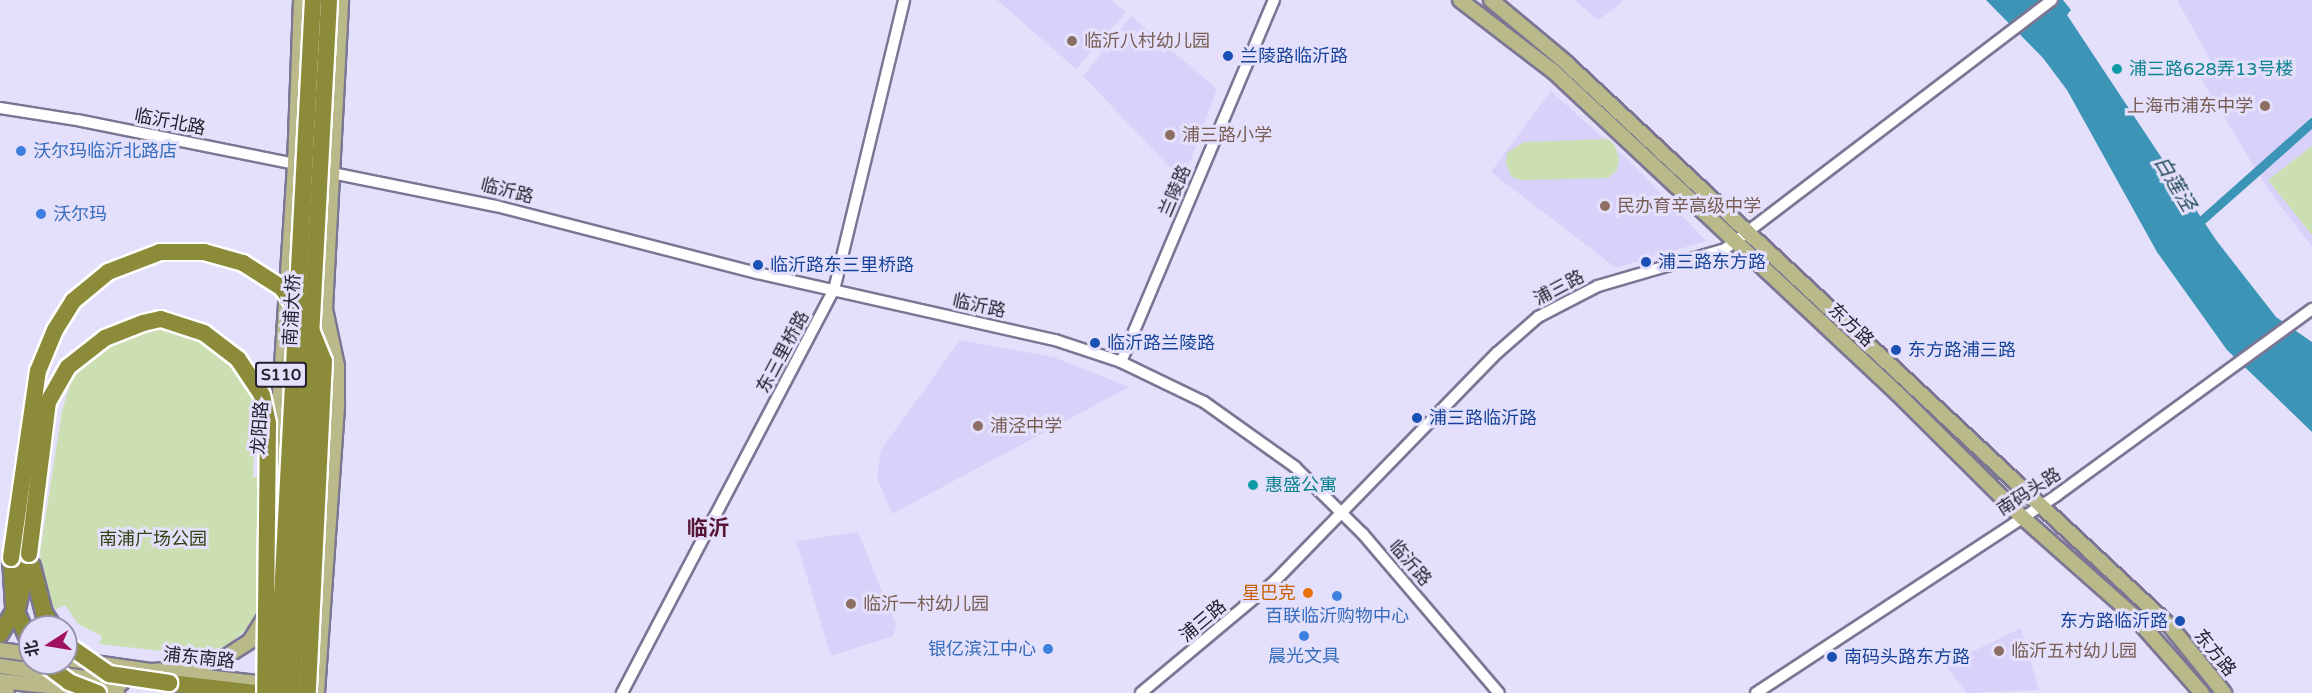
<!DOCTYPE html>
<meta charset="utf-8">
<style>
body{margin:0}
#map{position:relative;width:2312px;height:693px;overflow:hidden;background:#e4e0fb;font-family:"Varela Round","Noto Sans SC",sans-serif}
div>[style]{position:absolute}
.built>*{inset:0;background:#d8d2fa}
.green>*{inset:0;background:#cbdfb2}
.water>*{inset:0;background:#3c94b6}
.canal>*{height:9px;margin:-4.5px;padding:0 4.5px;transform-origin:4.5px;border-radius:4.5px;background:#3c94b6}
.roads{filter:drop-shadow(2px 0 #7b7694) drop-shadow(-2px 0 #7b7694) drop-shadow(0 2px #7b7694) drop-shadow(0 -2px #7b7694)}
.minor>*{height:10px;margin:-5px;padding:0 5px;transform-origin:5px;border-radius:5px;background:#fff}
.major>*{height:14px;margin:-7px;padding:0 7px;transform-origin:7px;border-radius:7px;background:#bab989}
.highway>*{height:16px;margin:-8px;padding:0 8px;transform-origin:8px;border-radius:8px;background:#8c8b3a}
.bridges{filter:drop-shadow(2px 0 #fff) drop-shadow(-2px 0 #fff) drop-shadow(0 2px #fff) drop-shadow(0 -2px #fff)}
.highway-bridge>*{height:16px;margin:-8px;padding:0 8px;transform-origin:8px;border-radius:8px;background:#8c8b3a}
.dots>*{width:16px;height:16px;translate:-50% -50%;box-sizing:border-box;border:3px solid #e4e0fb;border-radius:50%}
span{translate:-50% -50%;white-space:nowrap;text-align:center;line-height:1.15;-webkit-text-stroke:6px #e4e0fb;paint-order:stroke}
.shield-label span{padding:2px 4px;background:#e4e0fb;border:2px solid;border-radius:4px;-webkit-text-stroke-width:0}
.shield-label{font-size:16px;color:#23212d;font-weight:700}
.education-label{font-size:18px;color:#785e54}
.left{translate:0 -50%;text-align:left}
.right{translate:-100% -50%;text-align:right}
.transit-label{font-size:18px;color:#164399}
.culture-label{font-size:18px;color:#0d838f}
.street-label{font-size:18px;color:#23212d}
.shop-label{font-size:18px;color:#366cbe}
.park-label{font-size:18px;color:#304211}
.food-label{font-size:18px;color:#c56008}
.water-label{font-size:20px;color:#224958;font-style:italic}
.quarter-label{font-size:21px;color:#571635;font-weight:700}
.north{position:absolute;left:18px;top:615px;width:60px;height:60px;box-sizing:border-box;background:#e4e0fb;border:2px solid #9794a9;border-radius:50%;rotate:258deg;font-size:16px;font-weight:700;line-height:24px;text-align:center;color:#23212d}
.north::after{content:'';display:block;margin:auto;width:21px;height:27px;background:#9f125e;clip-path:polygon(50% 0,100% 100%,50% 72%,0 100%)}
</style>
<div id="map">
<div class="built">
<i style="clip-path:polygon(997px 0,1111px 0,1126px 12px,1076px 69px)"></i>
<i style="clip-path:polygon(1574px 0,1624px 0,1599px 20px)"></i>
<i style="clip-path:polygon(2177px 0,2312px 0,2312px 247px,2267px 188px,2197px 72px,2210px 59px)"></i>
<i style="clip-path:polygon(1131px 16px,1217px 89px,1183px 181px,1083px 76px)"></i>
<i style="clip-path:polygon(1551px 91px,1636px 167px,1706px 241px,1616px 268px,1491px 172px)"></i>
<i style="clip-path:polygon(960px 340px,1053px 357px,1129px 387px,892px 514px,877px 478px,881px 450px)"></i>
<i style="clip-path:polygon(858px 532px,896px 625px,893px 636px,831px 656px,796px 541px)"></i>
<i style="clip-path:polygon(2021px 628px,2039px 690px,1967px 693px,1945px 665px)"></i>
</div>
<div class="green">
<i style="clip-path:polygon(1608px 139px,1615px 146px,1619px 158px,1617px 170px,1608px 178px,1520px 180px,1511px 176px,1506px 163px,1507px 153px,1524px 142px)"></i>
<i style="clip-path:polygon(2312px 146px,2312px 235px,2268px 180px)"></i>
<i style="clip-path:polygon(165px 328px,203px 337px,239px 371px,265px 409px,266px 454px,254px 454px,253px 477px,265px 478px,259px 607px,248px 627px,229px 645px,198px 655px,99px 644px,102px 636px,78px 624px,65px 605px,55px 610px,42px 581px,40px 552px,62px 411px,71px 380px,95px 352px,127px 334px)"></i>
</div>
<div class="water">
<i style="clip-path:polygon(1986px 0,2063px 0,2071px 10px,2067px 15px,2216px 240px,2276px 317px,2312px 342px,2312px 432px,2227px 350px,2157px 252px,2067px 90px,2043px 58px)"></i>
</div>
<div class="canal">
<i style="left:2195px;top:226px;width:157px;rotate:-41.6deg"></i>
</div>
<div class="roads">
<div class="minor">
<i style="left:0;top:108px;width:78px;rotate:8.9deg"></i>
<i style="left:77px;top:120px;width:227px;rotate:11.4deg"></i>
<i style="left:327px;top:172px;width:172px;rotate:11.4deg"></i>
<i style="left:496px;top:206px;width:269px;rotate:14.4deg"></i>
<i style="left:757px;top:273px;width:305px;rotate:12.7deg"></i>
<i style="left:1055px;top:340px;width:70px;rotate:18.4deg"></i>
<i style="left:1121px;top:362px;width:92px;rotate:25.7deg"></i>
<i style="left:1204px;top:402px;width:112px;rotate:35.5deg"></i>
<i style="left:1295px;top:467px;width:95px;rotate:44.6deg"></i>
<i style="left:1363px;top:534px;width:209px;rotate:49.5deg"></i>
<i style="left:1121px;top:362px;width:393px;rotate:-67.1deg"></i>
<i style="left:622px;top:693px;width:455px;rotate:-62.3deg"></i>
<i style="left:834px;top:290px;width:298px;rotate:-76.4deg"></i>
<i style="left:1141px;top:693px;width:175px;rotate:-39.9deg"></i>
<i style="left:1275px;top:581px;width:318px;rotate:-45.8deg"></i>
<i style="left:1497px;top:353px;width:55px;rotate:-41.3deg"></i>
<i style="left:1538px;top:317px;width:68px;rotate:-27.3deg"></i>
<i style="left:1598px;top:286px;width:132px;rotate:-16.2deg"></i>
<i style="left:1725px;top:249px;width:411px;rotate:-37.3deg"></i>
<i style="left:1756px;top:693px;width:360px;rotate:-33.3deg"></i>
<i style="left:2057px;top:495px;width:316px;rotate:-36.1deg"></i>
</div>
<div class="major">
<i style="left:1460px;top:0;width:117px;rotate:37.4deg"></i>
<i style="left:1553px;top:71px;width:471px;rotate:43.1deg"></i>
<i style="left:1897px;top:393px;width:176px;rotate:44.8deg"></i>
<i style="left:2022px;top:517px;width:149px;rotate:41.5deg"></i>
<i style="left:2134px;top:616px;width:103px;rotate:48.6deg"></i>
<i style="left:1491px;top:0;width:94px;rotate:39.8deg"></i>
<i style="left:1563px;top:60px;width:831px;rotate:43deg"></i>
<i style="left:2171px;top:627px;width:85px;rotate:51.2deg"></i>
<i style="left:275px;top:474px;width:311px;rotate:-86.3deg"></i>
<i style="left:295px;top:164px;width:164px;rotate:-87.9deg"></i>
<i style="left:0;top:650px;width:30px;rotate:8deg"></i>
<i style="left:66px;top:659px;width:94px;rotate:8deg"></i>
<i style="left:0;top:666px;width:123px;rotate:7.9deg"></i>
<i style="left:152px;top:671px;width:40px;rotate:-4.3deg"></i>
<i style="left:192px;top:668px;width:30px;rotate:-15deg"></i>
<i style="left:221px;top:660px;width:35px;rotate:-33deg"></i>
<i style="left:250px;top:641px;width:26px;rotate:-58deg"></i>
<i style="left:181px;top:674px;width:93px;rotate:6.8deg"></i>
<i style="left:0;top:681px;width:118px;rotate:5.9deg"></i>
<i style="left:0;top:692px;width:7px;rotate:8deg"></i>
<i style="left:317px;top:693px;width:289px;rotate:-86deg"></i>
<i style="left:337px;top:405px;width:39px;rotate:-90deg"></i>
<i style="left:337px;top:366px;width:58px;rotate:-101.9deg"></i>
<i style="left:325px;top:309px;width:309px;rotate:-87deg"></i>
</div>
<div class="highway">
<i style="left:11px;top:558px;width:49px;rotate:86.5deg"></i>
<i style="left:14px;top:607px;width:39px;rotate:66deg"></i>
<i style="left:32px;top:566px;width:49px;rotate:75.7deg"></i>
<i style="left:44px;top:613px;width:17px;rotate:57deg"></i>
<i style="left:0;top:634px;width:34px;rotate:-58deg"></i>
<i style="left:18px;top:605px;width:52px;rotate:-77.8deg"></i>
<i style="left:169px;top:683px;width:89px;rotate:6.5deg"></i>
</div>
</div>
<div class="bridges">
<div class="highway-bridge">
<i style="left:29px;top:554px;width:153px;rotate:-82.9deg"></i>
<i style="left:48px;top:402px;width:40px;rotate:-60.3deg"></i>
<i style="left:68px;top:367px;width:47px;rotate:-38.1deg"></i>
<i style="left:105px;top:338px;width:41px;rotate:-21.5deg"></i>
<i style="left:143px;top:323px;width:18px;rotate:-13deg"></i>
<i style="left:161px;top:319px;width:45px;rotate:18deg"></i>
<i style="left:204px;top:333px;width:43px;rotate:37.4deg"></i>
<i style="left:238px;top:359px;width:43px;rotate:56.3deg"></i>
<i style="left:262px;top:395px;width:30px;rotate:78deg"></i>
<i style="left:268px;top:424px;width:269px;rotate:90.6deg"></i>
<i style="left:11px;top:558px;width:189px;rotate:-81.8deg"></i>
<i style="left:38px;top:371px;width:44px;rotate:-67.5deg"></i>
<i style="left:55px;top:330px;width:34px;rotate:-58deg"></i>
<i style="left:73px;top:301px;width:45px;rotate:-39.6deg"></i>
<i style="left:108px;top:272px;width:56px;rotate:-21deg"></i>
<i style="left:160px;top:252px;width:44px"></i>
<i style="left:204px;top:252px;width:41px;rotate:15.8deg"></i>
<i style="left:243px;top:263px;width:46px;rotate:32.7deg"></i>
<i style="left:282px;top:288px;width:48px;rotate:54.3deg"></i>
<i style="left:310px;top:327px;width:37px;rotate:68deg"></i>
<i style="left:324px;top:361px;width:332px;rotate:92.8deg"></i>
<i style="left:66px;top:644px;width:52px;rotate:34.9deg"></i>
<i style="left:109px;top:674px;width:61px;rotate:8.5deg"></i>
<i style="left:44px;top:663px;width:31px;rotate:37deg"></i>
<i style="left:69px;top:682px;width:31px;rotate:21deg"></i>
<i style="left:277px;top:693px;width:694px;rotate:-87.03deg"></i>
<i style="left:292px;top:693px;width:694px;rotate:-86.94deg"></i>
</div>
</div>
<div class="dots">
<i style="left:1072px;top:41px;background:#8d6e63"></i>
<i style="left:1228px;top:56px;background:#1a4fb4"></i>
<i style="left:2117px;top:69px;background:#0f9aa8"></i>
<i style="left:2265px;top:106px;background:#8d6e63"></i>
<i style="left:1170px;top:135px;background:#8d6e63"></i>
<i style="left:21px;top:151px;background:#3f7fe0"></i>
<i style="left:1605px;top:206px;background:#8d6e63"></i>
<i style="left:41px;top:214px;background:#3f7fe0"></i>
<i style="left:1646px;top:262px;background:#1a4fb4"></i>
<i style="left:758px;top:265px;background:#1a4fb4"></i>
<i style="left:1095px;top:343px;background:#1a4fb4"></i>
<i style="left:1896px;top:350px;background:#1a4fb4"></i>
<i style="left:1417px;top:418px;background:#1a4fb4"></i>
<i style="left:978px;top:426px;background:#8d6e63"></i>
<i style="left:1253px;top:485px;background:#0f9aa8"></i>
<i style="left:1308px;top:593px;background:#e8710a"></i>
<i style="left:1337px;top:596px;background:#3f7fe0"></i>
<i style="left:851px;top:604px;background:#8d6e63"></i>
<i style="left:2180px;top:621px;background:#1a4fb4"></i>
<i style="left:1304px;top:636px;background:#3f7fe0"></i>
<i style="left:1048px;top:649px;background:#3f7fe0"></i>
<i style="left:1999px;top:651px;background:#8d6e63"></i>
<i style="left:1832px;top:657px;background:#1a4fb4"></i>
</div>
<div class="shield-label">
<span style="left:281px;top:375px">S110</span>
</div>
<div class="education-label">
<span class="left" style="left:1084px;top:41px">临沂八村幼儿园</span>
<span class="right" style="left:2253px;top:106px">上海市浦东中学</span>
<span class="left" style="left:1182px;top:135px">浦三路小学</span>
<span class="left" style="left:1617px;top:206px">民办育辛高级中学</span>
<span class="left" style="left:990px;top:426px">浦泾中学</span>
<span class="left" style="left:863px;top:604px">临沂一村幼儿园</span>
<span class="left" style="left:2011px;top:651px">临沂五村幼儿园</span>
</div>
<div class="transit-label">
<span class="left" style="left:1240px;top:56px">兰陵路临沂路</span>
<span class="left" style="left:1658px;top:262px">浦三路东方路</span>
<span class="left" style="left:770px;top:265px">临沂路东三里桥路</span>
<span class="left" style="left:1107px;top:343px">临沂路兰陵路</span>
<span class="left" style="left:1908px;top:350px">东方路浦三路</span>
<span class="left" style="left:1429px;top:418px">浦三路临沂路</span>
<span class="right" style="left:2168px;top:621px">东方路临沂路</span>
<span class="left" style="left:1844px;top:657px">南码头路东方路</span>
</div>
<div class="culture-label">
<span class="left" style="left:2129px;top:69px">浦三路628弄13号楼</span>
<span class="left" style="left:1265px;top:485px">惠盛公寓</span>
</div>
<div class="street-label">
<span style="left:170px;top:122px;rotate:11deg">临沂北路</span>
<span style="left:507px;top:191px;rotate:14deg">临沂路</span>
<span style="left:1175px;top:191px;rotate:-67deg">兰陵路</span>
<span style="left:1559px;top:288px;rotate:-28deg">浦三路</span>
<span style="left:979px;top:306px;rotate:12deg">临沂路</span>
<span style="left:292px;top:310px;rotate:-87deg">南浦大桥</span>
<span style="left:1851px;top:325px;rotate:43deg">东方路</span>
<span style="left:783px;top:352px;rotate:-62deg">东三里桥路</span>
<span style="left:260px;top:428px;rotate:-86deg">龙阳路</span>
<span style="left:2029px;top:492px;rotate:-33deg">南码头路</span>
<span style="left:1410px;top:563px;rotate:49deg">临沂路</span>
<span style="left:1203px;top:621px;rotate:-40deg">浦三路</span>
<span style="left:2215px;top:653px;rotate:51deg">东方路</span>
<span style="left:199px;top:658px;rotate:6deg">浦东南路</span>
</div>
<div class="shop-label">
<span class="left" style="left:33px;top:151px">沃尔玛临沂北路店</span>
<span class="left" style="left:53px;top:214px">沃尔玛</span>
<span style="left:1337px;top:616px">百联临沂购物中心</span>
<span class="right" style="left:1036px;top:649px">银亿滨江中心</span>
<span style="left:1304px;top:656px">晨光文具</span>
</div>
<div class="park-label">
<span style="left:153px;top:539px">南浦广场公园</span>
</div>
<div class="food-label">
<span class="right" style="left:1296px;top:593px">星巴克</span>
</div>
<div class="water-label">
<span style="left:2174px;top:184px;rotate:59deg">白莲泾</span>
</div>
<div class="quarter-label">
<span style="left:708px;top:529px">临沂</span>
</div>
<div class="north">北</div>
</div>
